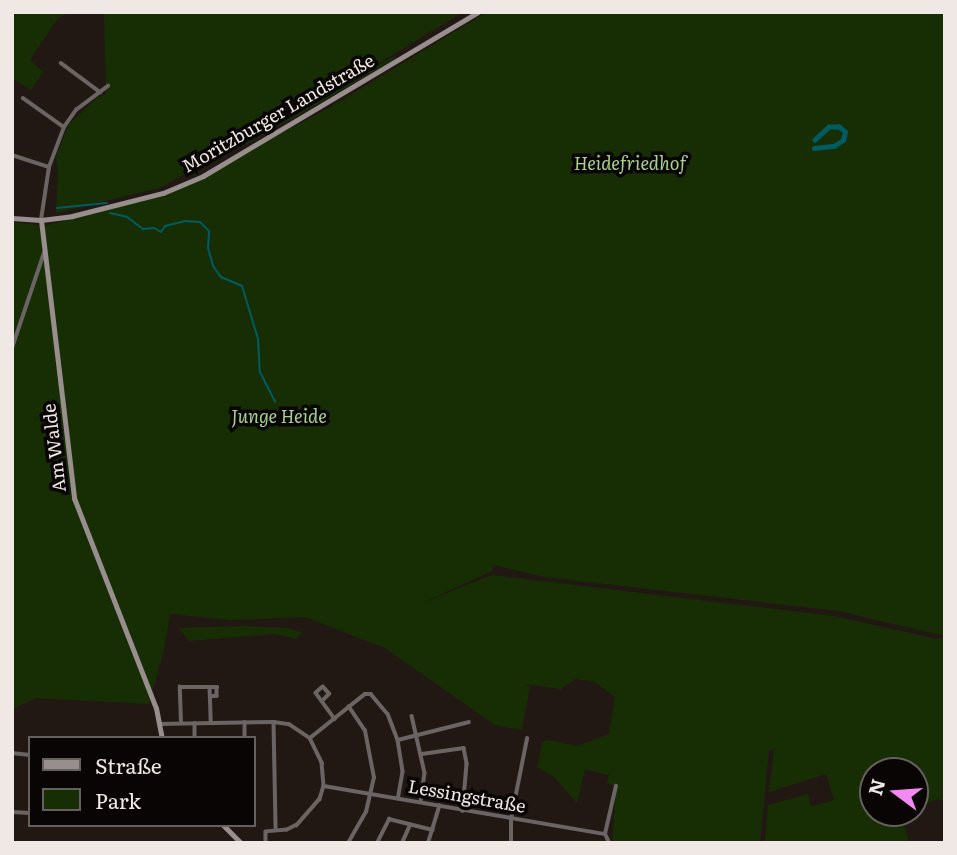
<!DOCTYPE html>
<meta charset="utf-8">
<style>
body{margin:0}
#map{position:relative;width:957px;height:855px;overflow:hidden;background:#221813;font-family:Literata,serif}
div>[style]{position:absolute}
.green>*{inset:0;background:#172e05}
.stream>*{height:2px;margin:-1px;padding:0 1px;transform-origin:1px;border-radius:1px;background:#015b62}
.canal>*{height:4.5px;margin:-2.25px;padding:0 2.25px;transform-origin:2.25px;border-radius:2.25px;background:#015b62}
.street>*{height:3.5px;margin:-1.75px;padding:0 1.75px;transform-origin:1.75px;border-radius:1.75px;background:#6a6464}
.secondary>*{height:5px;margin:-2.5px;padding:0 2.5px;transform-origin:2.5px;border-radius:2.5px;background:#988e8e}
span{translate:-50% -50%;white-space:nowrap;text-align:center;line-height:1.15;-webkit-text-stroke:7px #080504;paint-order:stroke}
.street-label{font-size:18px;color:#efe8e4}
.park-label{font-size:18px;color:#a7d18d;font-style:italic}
.frame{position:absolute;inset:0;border:14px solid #efe8e4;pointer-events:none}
.legend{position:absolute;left:28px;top:736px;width:228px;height:91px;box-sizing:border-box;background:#080504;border:2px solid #64605e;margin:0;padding:9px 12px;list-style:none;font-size:21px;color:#efe8e4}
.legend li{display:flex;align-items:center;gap:14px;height:35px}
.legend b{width:35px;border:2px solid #64605e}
.north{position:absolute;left:859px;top:757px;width:70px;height:70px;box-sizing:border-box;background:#080504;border:2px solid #64605e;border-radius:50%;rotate:286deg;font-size:19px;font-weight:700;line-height:28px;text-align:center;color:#efe8e4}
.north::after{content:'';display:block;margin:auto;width:24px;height:32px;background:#f28af2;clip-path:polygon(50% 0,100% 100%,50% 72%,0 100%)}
</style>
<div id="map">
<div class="green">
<i style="clip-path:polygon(12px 12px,70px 12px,58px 18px,30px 60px,43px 72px,31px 90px,12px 78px)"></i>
<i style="clip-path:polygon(104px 12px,463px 12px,300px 111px,159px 188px,56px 213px,58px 169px,56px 157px,69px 124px,98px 97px,106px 94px)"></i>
<i style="clip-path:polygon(evenodd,487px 12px,945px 12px,945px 636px,839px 611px,544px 577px,494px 565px,492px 571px,422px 603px,492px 575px,833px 616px,937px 639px,945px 638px,945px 802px,939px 799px,916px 806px,918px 814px,903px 821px,909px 843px,765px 843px,768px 805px,808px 794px,811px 807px,834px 800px,826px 774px,769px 792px,774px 749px,769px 751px,760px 843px,612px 843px,616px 787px,607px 783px,609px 775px,585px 769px,577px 803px,554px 777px,537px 767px,542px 742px,548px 740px,577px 746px,609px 734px,615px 697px,595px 682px,575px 679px,561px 689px,522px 684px,530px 687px,522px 730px,495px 725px,385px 648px,305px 617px,230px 620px,170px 614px,164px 650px,149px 704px,36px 698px,12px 709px,12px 222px,44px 226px,164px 195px,331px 107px,487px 12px,873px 771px,915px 771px,915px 813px,873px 813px,873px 771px)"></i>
<i style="clip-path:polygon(393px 57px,396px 58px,301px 114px,167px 188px)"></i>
<i style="clip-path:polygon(245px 626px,286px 628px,302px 632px,297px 639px,275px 634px,189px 641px,179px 628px)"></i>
</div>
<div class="stream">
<i style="left:57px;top:208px;width:50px;rotate:-5.7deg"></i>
<i style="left:110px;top:213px;width:17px;rotate:13deg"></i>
<i style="left:127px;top:217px;width:20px;rotate:37deg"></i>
<i style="left:143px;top:229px;width:11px;rotate:-5deg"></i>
<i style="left:154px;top:228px;width:8px;rotate:30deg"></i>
<i style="left:161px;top:232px;width:7px;rotate:-56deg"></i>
<i style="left:165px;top:226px;width:21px;rotate:-14deg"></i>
<i style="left:185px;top:221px;width:15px;rotate:4deg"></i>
<i style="left:200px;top:222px;width:13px;rotate:45deg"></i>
<i style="left:209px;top:231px;width:17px;rotate:93deg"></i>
<i style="left:208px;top:248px;width:19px;rotate:74deg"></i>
<i style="left:213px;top:266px;width:14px;rotate:54deg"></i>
<i style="left:221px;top:277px;width:23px;rotate:23deg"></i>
<i style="left:242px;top:286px;width:55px;rotate:73.2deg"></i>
<i style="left:258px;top:339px;width:33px;rotate:87deg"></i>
<i style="left:260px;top:372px;width:33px;rotate:63deg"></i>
</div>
<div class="canal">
<i style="left:814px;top:148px;width:20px;rotate:-6deg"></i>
<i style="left:834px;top:146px;width:11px;rotate:-34deg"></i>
<i style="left:843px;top:140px;width:8px;rotate:-76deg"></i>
<i style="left:845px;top:132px;width:8px;rotate:-140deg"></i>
<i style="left:839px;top:127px;width:10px;rotate:180deg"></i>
<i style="left:829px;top:127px;width:19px;rotate:137deg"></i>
</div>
<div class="street">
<i style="left:61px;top:63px;width:49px;rotate:36.6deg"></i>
<i style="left:23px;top:98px;width:50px;rotate:35.3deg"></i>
<i style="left:12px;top:155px;width:39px;rotate:18deg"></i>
<i style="left:41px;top:220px;width:54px;rotate:-81.4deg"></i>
<i style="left:49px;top:167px;width:43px;rotate:-69.4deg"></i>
<i style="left:64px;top:127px;width:21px;rotate:-55deg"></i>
<i style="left:76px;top:110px;width:40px;rotate:-37deg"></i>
<i style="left:12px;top:348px;width:100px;rotate:-71.4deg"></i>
<i style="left:210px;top:687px;width:7px"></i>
<i style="left:217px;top:687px;width:9px;rotate:90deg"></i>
<i style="left:217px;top:696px;width:6px;rotate:171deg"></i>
<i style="left:322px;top:701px;width:10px;rotate:-45deg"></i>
<i style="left:329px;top:694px;width:9px;rotate:-131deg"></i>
<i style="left:323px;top:687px;width:9px;rotate:139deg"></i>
<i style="left:316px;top:693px;width:32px;rotate:54deg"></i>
<i style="left:412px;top:716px;width:58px;rotate:77.2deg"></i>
<i style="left:425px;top:773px;width:29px;rotate:98deg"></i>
<i style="left:245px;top:722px;width:16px;rotate:90deg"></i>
<i style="left:274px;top:722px;width:108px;rotate:88.9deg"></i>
<i style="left:181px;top:723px;width:36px;rotate:-92deg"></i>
<i style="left:180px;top:687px;width:30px"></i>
<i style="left:210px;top:687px;width:36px;rotate:88deg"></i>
<i style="left:195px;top:723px;width:15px;rotate:90deg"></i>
<i style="left:159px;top:724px;width:115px;rotate:-1deg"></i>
<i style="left:274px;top:722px;width:15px;rotate:8deg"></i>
<i style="left:289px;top:724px;width:25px;rotate:34deg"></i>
<i style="left:310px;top:738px;width:28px;rotate:64deg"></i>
<i style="left:322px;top:763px;width:23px;rotate:85deg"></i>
<i style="left:324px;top:786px;width:14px;rotate:107deg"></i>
<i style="left:320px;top:799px;width:35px;rotate:131deg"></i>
<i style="left:297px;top:825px;width:11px;rotate:153deg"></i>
<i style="left:287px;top:830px;width:21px;rotate:175deg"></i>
<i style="left:266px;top:832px;width:11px;rotate:90deg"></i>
<i style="left:310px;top:738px;width:70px;rotate:-38.7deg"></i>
<i style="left:365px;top:694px;width:6px"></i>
<i style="left:371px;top:694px;width:26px;rotate:50deg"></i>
<i style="left:388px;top:714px;width:28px;rotate:69deg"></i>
<i style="left:398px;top:740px;width:32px;rotate:81deg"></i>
<i style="left:403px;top:772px;width:27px;rotate:100deg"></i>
<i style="left:398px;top:740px;width:73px;rotate:-14.2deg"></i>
<i style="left:12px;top:753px;width:18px;rotate:6deg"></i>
<i style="left:422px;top:754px;width:42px;rotate:-8.1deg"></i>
<i style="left:464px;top:748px;width:16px;rotate:79deg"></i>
<i style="left:467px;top:764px;width:47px;rotate:94.9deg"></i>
<i style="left:324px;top:786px;width:285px;rotate:9.7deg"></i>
<i style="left:12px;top:812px;width:18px;rotate:3deg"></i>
<i style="left:348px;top:843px;width:36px;rotate:-60deg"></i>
<i style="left:366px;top:812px;width:35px;rotate:-77deg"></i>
<i style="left:374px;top:778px;width:48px;rotate:-100.8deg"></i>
<i style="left:365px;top:731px;width:29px;rotate:-124deg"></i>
<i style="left:377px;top:843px;width:27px;rotate:-63deg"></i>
<i style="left:389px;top:819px;width:45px;rotate:14deg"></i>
<i style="left:402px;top:843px;width:20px;rotate:-66deg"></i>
<i style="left:428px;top:843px;width:39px;rotate:-73deg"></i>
<i style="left:511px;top:843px;width:24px;rotate:-90deg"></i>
<i style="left:511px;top:819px;width:82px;rotate:-78.7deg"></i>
<i style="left:609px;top:843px;width:10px;rotate:-114deg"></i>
<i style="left:605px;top:834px;width:49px;rotate:-77.1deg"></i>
</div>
<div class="secondary">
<i style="left:12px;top:218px;width:29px;rotate:4deg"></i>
<i style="left:41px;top:220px;width:31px;rotate:-7deg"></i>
<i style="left:72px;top:216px;width:94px;rotate:-14.2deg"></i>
<i style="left:163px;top:193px;width:43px;rotate:-23deg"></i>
<i style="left:203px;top:176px;width:320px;rotate:-30.8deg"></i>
<i style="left:41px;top:220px;width:280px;rotate:83.2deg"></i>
<i style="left:74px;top:498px;width:225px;rotate:68.7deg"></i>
<i style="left:156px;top:708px;width:31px;rotate:79deg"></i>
<i style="left:223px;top:825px;width:25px;rotate:45deg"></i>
</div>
<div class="street-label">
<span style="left:278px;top:113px;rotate:-30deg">Moritzburger Landstraße</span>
<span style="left:54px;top:448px;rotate:-97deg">Am Walde</span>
<span style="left:467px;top:796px;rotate:10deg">Lessingstraße</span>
</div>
<div class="park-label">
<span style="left:630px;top:163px">Heidefriedhof</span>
<span style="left:279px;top:416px">Junge Heide</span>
</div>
<div class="frame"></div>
<ul class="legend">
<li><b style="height:9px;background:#988e8e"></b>Straße</li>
<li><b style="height:19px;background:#172e05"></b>Park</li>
</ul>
<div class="north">N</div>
</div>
